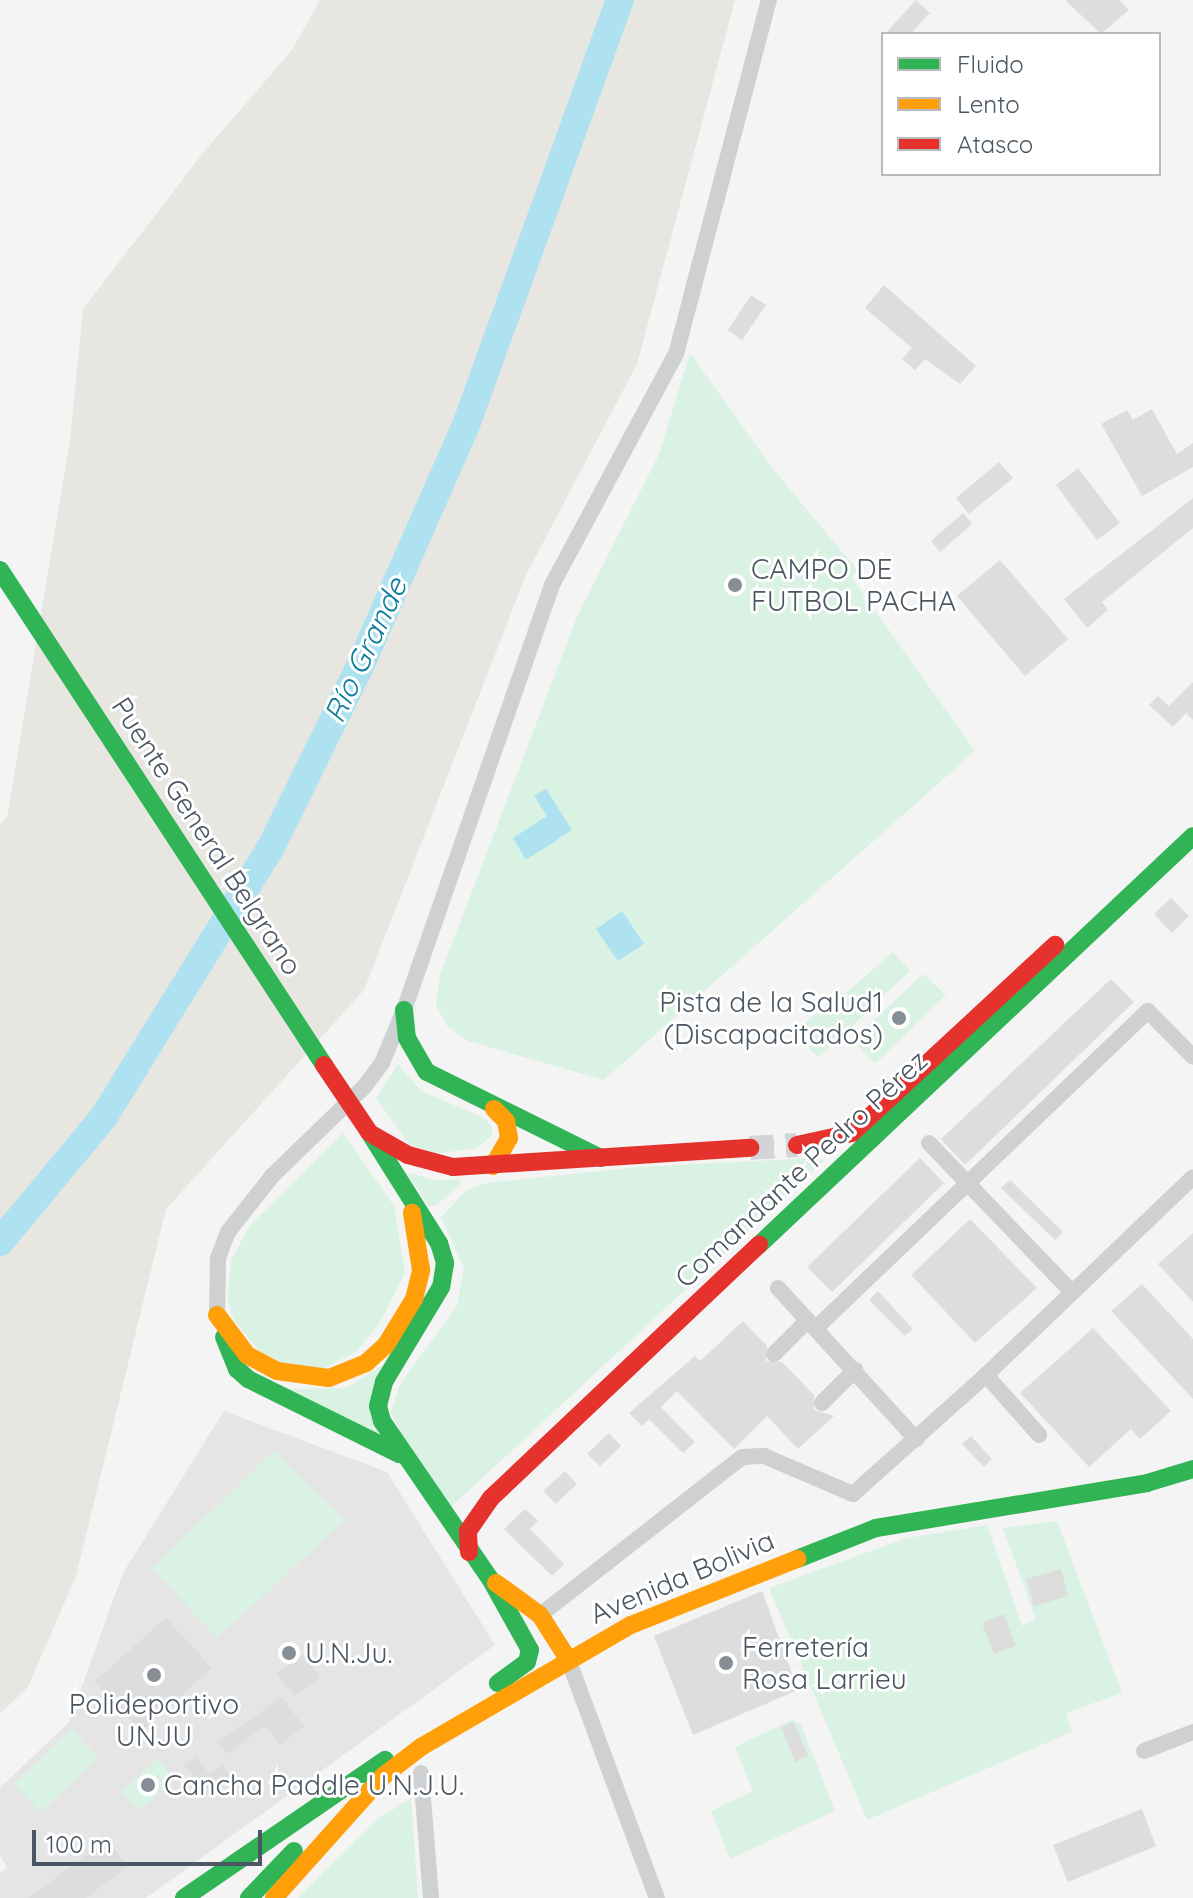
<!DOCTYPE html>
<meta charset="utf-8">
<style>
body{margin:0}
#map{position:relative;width:1193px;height:1898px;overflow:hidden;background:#f4f4f4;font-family:Quicksand,sans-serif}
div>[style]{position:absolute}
.education>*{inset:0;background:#e6e5e6}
.green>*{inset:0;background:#d9f2e3}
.sand>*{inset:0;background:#e7e6e1}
.water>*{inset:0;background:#aee2f0}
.river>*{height:28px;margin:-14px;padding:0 14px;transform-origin:14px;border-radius:14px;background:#aee2f0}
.building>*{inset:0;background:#ddddde}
.secondary-tunnel>*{height:24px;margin-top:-12px;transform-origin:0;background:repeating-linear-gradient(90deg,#d2d4d7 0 24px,transparent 0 36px)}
.street>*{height:16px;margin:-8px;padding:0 8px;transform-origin:8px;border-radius:8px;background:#ced0d2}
.fast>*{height:18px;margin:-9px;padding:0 9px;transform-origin:9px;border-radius:9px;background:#30b455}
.slow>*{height:18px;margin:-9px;padding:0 9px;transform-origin:9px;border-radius:9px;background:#ff9f0a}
.jam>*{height:18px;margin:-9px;padding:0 9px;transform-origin:9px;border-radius:9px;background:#e5322d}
.jam-bridge>*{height:18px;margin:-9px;padding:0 9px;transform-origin:9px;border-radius:9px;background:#e5322d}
.dots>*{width:22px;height:22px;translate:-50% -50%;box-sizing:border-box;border:4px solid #fff;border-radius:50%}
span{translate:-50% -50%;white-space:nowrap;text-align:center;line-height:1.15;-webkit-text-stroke:6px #fff;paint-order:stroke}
.poi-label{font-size:28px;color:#4a5661}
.left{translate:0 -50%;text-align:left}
.right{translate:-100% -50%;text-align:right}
.street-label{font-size:28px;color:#4a5661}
.water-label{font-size:30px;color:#0c7c9b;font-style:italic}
.legend{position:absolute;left:881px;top:32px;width:280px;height:144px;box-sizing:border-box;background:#fff;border:2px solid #b7bbc0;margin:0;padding:10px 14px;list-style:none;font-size:24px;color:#4a5661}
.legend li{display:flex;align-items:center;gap:16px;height:40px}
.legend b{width:40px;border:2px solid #b7bbc0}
.scale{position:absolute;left:32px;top:1830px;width:230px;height:36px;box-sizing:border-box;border:4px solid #4a5661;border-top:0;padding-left:10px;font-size:24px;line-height:28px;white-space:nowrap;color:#4a5661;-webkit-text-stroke:6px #fff;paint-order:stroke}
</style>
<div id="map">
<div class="education">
<i style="clip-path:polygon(224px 1411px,387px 1472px,495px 1645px,146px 1898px,0 1898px,0 1874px,7px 1867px,0 1856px,0 1788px,69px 1722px,123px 1573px)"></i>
</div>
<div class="green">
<i style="clip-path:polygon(690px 353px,773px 469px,858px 571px,851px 577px,975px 751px,604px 1080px,468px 1041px,447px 1026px,436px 1005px,440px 975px,577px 617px,659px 454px)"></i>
<i style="clip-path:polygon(893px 952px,910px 971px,866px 1013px,846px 993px)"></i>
<i style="clip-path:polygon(923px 974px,946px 995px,875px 1064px,852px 1040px)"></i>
<i style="clip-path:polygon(841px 991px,864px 1015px,818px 1057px,795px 1033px)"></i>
<i style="clip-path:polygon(398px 1064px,421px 1091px,484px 1118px,493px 1128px,491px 1136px,477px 1148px,434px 1154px,409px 1144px,376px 1098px)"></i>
<i style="clip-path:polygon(343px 1133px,394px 1206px,405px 1272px,379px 1324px,357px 1351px,321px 1370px,280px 1364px,261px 1353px,234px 1320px,228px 1300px,231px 1260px,250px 1225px)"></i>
<i style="clip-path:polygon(815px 1158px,824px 1161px,451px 1507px,406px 1444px,391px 1412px,399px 1386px,457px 1306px,464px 1268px,441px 1217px,467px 1190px,486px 1183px,639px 1167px)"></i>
<i style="clip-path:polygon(406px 1172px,438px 1181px,460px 1179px,461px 1183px,437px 1205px,429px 1206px)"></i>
<i style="clip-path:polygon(388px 1362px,377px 1437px,285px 1389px,346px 1388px)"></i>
<i style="clip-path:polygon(274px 1451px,345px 1520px,217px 1638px,152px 1568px)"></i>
<i style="clip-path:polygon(1057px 1521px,1122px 1693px,1066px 1713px,1072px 1732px,867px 1820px,769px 1588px,907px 1538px,987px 1525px,1022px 1626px,1036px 1620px,1003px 1528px)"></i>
<i style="clip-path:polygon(792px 1720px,801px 1724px,835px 1811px,730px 1859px,711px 1811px,753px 1791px,735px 1747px)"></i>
<i style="clip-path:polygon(71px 1729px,98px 1757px,41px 1812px,14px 1784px)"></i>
<i style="clip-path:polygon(157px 1758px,175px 1778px,140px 1810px,122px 1792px)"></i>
<i style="clip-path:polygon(411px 1798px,418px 1898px,298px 1898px,378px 1819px)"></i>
</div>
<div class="sand">
<i style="clip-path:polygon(320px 0,735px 0,637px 364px,526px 575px,364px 990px,166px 1209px,76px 1576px,28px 1687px,0 1714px,0 826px,7px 817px,70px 439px,83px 309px,203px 153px,292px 50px)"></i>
</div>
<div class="water">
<i style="clip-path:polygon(546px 789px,572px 830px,526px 860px,513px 838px,547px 816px,534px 796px)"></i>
<i style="clip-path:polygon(622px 911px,644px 944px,618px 961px,596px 929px)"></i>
</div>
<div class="river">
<i style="left:0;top:1242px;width:161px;rotate:-50.3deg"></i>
<i style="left:103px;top:1118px;width:319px;rotate:-58.2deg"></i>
<i style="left:271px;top:847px;width:204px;rotate:-63.8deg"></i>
<i style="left:361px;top:664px;width:261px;rotate:-66.3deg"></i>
<i style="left:466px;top:425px;width:452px;rotate:-70.1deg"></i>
</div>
<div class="building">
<i style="clip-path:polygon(916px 0,930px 13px,910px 34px,885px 34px)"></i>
<i style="clip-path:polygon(1065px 0,1119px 0,1129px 10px,1101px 34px)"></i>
<i style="clip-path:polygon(884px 285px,976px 366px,960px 384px,925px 359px,915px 370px,902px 359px,912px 348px,865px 308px)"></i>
<i style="clip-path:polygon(751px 295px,766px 305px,742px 340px,728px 330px)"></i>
<i style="clip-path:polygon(1152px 409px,1177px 454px,1193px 443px,1193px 467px,1142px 496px,1101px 424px,1127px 410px,1133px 420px)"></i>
<i style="clip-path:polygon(999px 462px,1013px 478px,969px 514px,956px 498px)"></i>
<i style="clip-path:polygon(1078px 468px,1120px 523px,1097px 540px,1056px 485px)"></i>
<i style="clip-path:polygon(1193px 498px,1193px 528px,1102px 602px,1108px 610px,1087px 628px,1064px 599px)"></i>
<i style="clip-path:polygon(963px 513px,972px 524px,940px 552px,931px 541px)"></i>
<i style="clip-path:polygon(1000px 560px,1068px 639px,1025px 676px,957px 596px)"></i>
<i style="clip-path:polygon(1193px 682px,1193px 720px,1186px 713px,1173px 727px,1149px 705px,1158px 696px,1169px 706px)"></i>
<i style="clip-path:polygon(1171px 898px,1189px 916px,1172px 933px,1154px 914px)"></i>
<i style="clip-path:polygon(1111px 979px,1134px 1002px,965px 1165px,941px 1139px)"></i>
<i style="clip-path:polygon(920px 1158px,944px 1183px,832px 1292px,807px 1267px)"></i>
<i style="clip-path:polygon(1010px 1180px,1063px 1232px,1055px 1240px,1001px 1188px)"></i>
<i style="clip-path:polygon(970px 1219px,1037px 1288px,975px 1343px,911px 1275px)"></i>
<i style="clip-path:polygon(1193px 1233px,1193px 1302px,1158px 1264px)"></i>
<i style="clip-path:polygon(1142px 1284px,1193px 1339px,1193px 1399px,1111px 1311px)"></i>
<i style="clip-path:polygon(878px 1291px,913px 1329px,905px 1336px,869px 1300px)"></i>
<i style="clip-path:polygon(743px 1321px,767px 1346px,766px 1361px,782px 1362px,814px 1395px,814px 1410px,834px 1416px,798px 1449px,767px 1416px,734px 1449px,677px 1391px,661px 1407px,695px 1442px,683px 1453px,649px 1419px,642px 1426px,629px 1413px,695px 1356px,700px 1361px)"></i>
<i style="clip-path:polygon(1093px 1328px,1171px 1411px,1140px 1439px,1131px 1429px,1089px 1467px,1020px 1393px)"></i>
<i style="clip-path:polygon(609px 1433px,621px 1446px,600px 1466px,587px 1454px)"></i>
<i style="clip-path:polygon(971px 1436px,992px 1459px,984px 1467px,962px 1444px)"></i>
<i style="clip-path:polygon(565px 1471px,577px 1484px,556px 1504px,543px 1491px)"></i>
<i style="clip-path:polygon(525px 1509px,538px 1521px,530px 1529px,564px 1564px,552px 1576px,504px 1529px)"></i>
<i style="clip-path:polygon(1061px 1569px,1068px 1596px,1034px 1606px,1026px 1579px)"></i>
<i style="clip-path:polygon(762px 1591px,798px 1690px,693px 1735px,654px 1636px)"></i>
<i style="clip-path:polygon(1004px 1614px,1016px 1646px,994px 1654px,982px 1623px)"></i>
<i style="clip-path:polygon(166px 1618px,212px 1668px,141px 1732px,94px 1682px)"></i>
<i style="clip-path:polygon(304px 1654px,320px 1678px,294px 1696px,277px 1673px)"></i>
<i style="clip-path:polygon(282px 1697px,304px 1727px,279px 1745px,265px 1726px,226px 1754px,217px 1742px)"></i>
<i style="clip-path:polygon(794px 1722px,808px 1756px,795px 1762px,781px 1727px)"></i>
<i style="clip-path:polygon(196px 1756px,210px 1775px,223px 1765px,231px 1776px,207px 1794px,184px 1765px)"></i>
<i style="clip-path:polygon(1142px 1809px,1156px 1846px,1068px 1882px,1053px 1845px)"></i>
<i style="clip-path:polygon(107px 1840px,128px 1866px,86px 1898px,28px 1898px)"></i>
</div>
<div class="secondary-tunnel">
<i style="left:750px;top:1148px;width:47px;rotate:-3.7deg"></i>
</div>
<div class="street">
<i style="left:929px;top:1143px;width:207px;rotate:46.2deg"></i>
<i style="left:778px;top:1288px;width:205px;rotate:47.6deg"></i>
<i style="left:217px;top:1315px;width:57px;rotate:-89deg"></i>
<i style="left:218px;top:1258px;width:28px;rotate:-69deg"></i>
<i style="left:228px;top:1232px;width:71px;rotate:-51.8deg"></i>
<i style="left:272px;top:1176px;width:128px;rotate:-44.1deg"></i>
<i style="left:364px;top:1087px;width:30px;rotate:-53deg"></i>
<i style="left:382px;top:1063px;width:57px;rotate:-67.5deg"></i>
<i style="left:404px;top:1010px;width:452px;rotate:-70.8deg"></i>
<i style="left:553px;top:583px;width:260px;rotate:-61.8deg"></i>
<i style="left:676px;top:354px;width:366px;rotate:-75.3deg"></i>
<i style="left:816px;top:1328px;width:459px;rotate:-43.7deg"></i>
<i style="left:1148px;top:1011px;width:64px;rotate:45.6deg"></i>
<i style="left:774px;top:1354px;width:48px;rotate:-45deg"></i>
<i style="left:986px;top:1375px;width:286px;rotate:-43.7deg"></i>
<i style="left:822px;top:1403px;width:47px;rotate:-45deg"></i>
<i style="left:540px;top:1615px;width:256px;rotate:-38deg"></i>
<i style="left:742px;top:1457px;width:22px;rotate:-3deg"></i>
<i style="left:764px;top:1456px;width:97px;rotate:23.1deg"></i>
<i style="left:853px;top:1494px;width:178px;rotate:-41.8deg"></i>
<i style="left:986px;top:1375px;width:80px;rotate:48.5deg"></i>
<i style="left:568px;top:1659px;width:255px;rotate:69.6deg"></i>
<i style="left:1144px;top:1751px;width:53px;rotate:-21.2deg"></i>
<i style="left:421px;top:1773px;width:125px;rotate:85.4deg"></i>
</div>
<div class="fast">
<i style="left:0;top:570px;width:592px;rotate:56.79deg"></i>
<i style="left:404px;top:1010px;width:28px;rotate:84deg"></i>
<i style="left:407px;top:1038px;width:39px;rotate:60deg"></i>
<i style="left:427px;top:1072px;width:194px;rotate:26.3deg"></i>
<i style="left:369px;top:1132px;width:131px;rotate:57.8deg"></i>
<i style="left:439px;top:1243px;width:21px;rotate:73deg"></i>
<i style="left:445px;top:1263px;width:24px;rotate:99deg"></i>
<i style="left:441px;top:1287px;width:111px;rotate:121deg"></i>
<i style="left:384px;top:1382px;width:25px;rotate:104deg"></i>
<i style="left:378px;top:1406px;width:16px;rotate:75deg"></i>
<i style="left:382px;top:1421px;width:193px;rotate:55.6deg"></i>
<i style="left:491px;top:1580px;width:80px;rotate:60.9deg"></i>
<i style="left:530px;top:1650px;width:12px;rotate:104deg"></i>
<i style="left:527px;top:1662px;width:36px;rotate:144deg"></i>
<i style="left:759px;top:1245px;width:596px;rotate:-43.3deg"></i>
<i style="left:224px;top:1337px;width:35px;rotate:68deg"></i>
<i style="left:237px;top:1369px;width:15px;rotate:42deg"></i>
<i style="left:248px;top:1379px;width:169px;rotate:26.4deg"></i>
<i style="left:797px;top:1559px;width:85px;rotate:-21.4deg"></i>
<i style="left:876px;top:1528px;width:275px;rotate:-9.4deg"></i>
<i style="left:1147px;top:1483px;width:48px;rotate:-16.9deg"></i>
<i style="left:184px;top:1898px;width:244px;rotate:-34.5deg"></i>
<i style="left:249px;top:1898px;width:65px;rotate:-46.2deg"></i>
</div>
<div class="slow">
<i style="left:493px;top:1166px;width:32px;rotate:-60deg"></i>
<i style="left:509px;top:1138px;width:17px;rotate:-100deg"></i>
<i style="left:506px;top:1121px;width:17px;rotate:-135deg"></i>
<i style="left:217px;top:1315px;width:50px;rotate:53.1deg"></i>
<i style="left:247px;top:1355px;width:34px;rotate:28deg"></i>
<i style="left:277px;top:1371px;width:52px;rotate:7.7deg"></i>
<i style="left:329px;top:1378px;width:40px;rotate:-22deg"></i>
<i style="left:366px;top:1363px;width:27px;rotate:-42deg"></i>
<i style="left:386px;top:1345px;width:54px;rotate:-58.7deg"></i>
<i style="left:414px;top:1299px;width:30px;rotate:-76deg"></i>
<i style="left:421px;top:1270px;width:58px;rotate:-99deg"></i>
<i style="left:496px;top:1583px;width:54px;rotate:36deg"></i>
<i style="left:540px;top:1615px;width:52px;rotate:57.5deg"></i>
<i style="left:274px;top:1898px;width:162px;rotate:-48.2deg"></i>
<i style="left:382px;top:1777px;width:49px;rotate:-37.6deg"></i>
<i style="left:421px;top:1747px;width:243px;rotate:-30.2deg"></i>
<i style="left:631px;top:1625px;width:179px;rotate:-21.7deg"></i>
</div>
<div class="jam">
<i style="left:373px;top:1135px;width:40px;rotate:29.7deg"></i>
<i style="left:408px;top:1155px;width:47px;rotate:14.9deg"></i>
<i style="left:453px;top:1167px;width:298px;rotate:-3.7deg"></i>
<i style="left:797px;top:1145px;width:56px;rotate:-12.3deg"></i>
<i style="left:852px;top:1133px;width:277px;rotate:-42.8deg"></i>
<i style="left:469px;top:1552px;width:21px;rotate:-93deg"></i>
<i style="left:468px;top:1531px;width:40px;rotate:-55.1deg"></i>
<i style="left:491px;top:1498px;width:369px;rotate:-43.4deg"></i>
</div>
<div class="jam-bridge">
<i style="left:324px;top:1065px;width:81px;rotate:56.1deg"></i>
</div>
<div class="dots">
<i style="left:735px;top:585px;background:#868d94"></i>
<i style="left:899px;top:1018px;background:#868d94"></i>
<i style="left:289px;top:1653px;background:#868d94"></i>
<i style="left:726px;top:1663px;background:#868d94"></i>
<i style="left:154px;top:1675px;background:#868d94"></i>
<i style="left:148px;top:1785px;background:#868d94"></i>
</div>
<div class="poi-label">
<span class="left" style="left:751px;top:585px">CAMPO DE<br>FUTBOL PACHA</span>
<span class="right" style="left:883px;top:1018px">Pista de la Salud1<br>(Discapacitados)</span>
<span class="left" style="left:742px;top:1663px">Ferretería<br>Rosa Larrieu</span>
<span class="left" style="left:305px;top:1653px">U.N.Ju.</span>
<span style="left:154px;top:1720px">Polideportivo<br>UNJU</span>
<span class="left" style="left:164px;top:1785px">Cancha Paddle U.N.J.U.</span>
</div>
<div class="street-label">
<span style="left:207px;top:836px;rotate:57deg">Puente General Belgrano</span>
<span style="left:801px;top:1169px;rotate:-43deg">Comandante Pedro Pérez</span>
<span style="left:682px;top:1577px;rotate:-23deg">Avenida Bolivia</span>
</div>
<div class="water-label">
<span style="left:365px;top:650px;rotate:-65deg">Río Grande</span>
</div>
<ul class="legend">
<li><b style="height:10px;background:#30b455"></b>Fluido</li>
<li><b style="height:10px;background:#ff9f0a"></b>Lento</li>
<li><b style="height:10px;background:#e5322d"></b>Atasco</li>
</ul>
<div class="scale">100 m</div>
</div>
